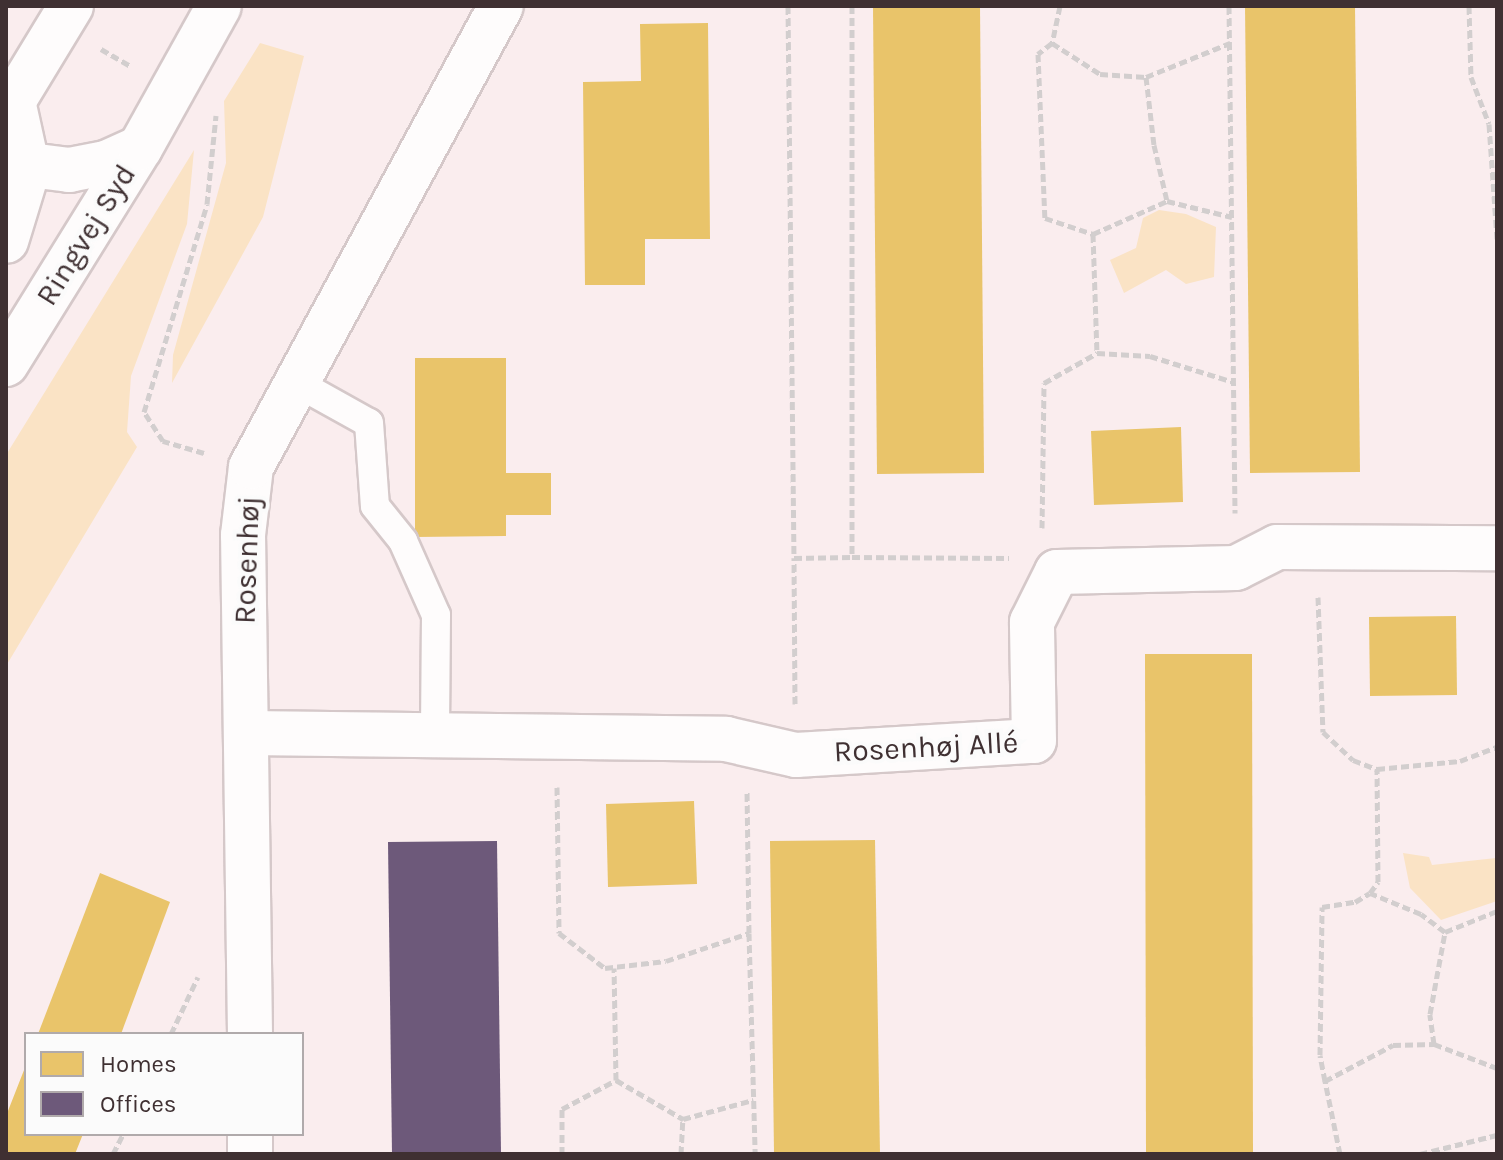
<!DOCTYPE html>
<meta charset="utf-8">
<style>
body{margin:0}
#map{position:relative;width:1503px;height:1160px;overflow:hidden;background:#faedee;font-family:Karla,sans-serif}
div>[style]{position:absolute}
.green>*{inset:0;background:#fae3c5}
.homes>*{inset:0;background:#e9c46a}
.offices>*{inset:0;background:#6d597a}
.path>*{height:5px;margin-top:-2.5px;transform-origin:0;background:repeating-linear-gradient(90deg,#d2cece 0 8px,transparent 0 12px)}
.roads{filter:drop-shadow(2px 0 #d5c8c9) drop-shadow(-2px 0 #d5c8c9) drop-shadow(0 2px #d5c8c9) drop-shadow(0 -2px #d5c8c9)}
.lane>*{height:28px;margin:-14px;padding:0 14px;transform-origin:14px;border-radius:14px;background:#fefcfc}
.street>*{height:44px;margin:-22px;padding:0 22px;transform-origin:22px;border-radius:22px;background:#fefcfc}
.secondary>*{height:44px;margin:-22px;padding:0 22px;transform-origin:22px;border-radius:22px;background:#fefcfc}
span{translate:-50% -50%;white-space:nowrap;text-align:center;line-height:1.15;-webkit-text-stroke:8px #fbfbfb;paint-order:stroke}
.street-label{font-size:30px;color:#3f3032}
.frame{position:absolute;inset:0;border:8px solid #3f3032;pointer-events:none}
.legend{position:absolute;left:24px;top:1032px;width:280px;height:104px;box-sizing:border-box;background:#fbfbfb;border:2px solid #b0aaab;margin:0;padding:10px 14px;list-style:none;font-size:24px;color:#3f3032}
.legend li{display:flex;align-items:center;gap:16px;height:40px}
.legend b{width:40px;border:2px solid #b0aaab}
</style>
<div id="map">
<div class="green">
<i style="clip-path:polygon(260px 43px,304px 56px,263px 217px,172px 383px,173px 355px,226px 163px,224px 101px)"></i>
<i style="clip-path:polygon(194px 150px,187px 224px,131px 376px,127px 432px,137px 447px,6px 666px,6px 455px)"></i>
<i style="clip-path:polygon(1159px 210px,1186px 214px,1216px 227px,1214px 277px,1186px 284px,1166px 270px,1124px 293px,1110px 260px,1136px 248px,1143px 218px)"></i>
<i style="clip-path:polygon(1403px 853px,1429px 857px,1432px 865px,1496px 858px,1497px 901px,1441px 920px,1410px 888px)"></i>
</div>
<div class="homes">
<i style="clip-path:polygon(873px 6px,980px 6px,984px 473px,877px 474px)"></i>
<i style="clip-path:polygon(1245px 6px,1355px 6px,1360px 472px,1250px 473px)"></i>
<i style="clip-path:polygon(708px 23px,710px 239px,645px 239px,645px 285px,585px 285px,583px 82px,641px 81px,640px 24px)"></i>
<i style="clip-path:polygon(415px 358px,506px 358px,506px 473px,551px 473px,551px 515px,506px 515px,506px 536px,415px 537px)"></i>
<i style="clip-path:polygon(1181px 427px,1183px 502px,1094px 505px,1091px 431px)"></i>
<i style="clip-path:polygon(1456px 616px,1457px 695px,1370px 696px,1369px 617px)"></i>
<i style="clip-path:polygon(1145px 654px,1252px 654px,1253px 1154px,1146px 1154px)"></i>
<i style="clip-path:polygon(694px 801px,697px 884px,608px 887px,606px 804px)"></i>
<i style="clip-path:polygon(875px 840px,880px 1154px,774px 1154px,770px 841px)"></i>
<i style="clip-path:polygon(100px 873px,170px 902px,121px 1034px,38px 1034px)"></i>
<i style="clip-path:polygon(26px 1065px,26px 1134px,83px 1134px,75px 1154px,6px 1154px,6px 1116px)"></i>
</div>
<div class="offices">
<i style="clip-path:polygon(497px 841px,501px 1154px,392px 1154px,388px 842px)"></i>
</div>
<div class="path">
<i style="left:788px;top:6px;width:552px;rotate:89.38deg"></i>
<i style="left:852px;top:6px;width:551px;rotate:90deg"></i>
<i style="left:852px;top:557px;width:157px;rotate:0.4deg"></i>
<i style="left:1060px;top:6px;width:38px;rotate:102deg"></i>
<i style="left:1052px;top:43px;width:18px;rotate:142deg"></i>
<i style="left:1038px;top:54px;width:164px;rotate:87.6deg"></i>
<i style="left:1045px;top:218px;width:51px;rotate:18.4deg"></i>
<i style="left:1093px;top:234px;width:119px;rotate:88.1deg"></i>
<i style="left:1097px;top:353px;width:53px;rotate:3.2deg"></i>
<i style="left:1150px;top:356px;width:88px;rotate:17.2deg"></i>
<i style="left:1229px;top:6px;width:507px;rotate:89.32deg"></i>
<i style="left:1469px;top:6px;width:71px;rotate:88.4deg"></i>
<i style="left:1471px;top:77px;width:50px;rotate:69deg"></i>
<i style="left:1489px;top:124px;width:115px;rotate:86deg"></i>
<i style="left:1052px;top:43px;width:57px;rotate:32.9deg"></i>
<i style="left:1100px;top:74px;width:46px;rotate:3.7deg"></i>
<i style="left:1146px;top:77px;width:68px;rotate:83.3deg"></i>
<i style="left:1154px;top:145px;width:57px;rotate:76.9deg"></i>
<i style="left:101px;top:49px;width:34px;rotate:30deg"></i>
<i style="left:1146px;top:77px;width:91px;rotate:-22deg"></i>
<i style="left:1093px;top:234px;width:81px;rotate:-24deg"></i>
<i style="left:1167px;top:201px;width:67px;rotate:13.8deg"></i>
<i style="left:204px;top:453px;width:43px;rotate:-163.7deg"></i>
<i style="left:163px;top:441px;width:35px;rotate:-123deg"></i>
<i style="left:144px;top:412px;width:217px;rotate:-73.1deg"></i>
<i style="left:207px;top:204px;width:89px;rotate:-84.2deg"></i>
<i style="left:1042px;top:528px;width:145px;rotate:-89.2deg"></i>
<i style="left:1044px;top:383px;width:61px;rotate:-29.5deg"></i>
<i style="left:1318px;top:597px;width:135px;rotate:87.9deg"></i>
<i style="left:1323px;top:732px;width:41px;rotate:43deg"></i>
<i style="left:1353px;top:760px;width:26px;rotate:21deg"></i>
<i style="left:795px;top:704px;width:146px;rotate:-90.4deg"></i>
<i style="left:794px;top:558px;width:58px;rotate:-1deg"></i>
<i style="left:557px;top:787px;width:146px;rotate:89.2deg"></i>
<i style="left:559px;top:933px;width:58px;rotate:37.3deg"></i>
<i style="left:605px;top:968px;width:61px;rotate:-6.5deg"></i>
<i style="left:666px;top:961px;width:88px;rotate:-18.6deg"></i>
<i style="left:749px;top:933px;width:141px;rotate:-90.8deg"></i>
<i style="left:1445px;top:932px;width:30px;rotate:-143deg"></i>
<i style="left:1421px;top:914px;width:55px;rotate:-157.6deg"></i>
<i style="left:1370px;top:893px;width:14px;rotate:-54deg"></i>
<i style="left:1378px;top:882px;width:113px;rotate:-90.5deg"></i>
<i style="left:1377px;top:769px;width:83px;rotate:-5.5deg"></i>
<i style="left:1460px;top:761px;width:40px;rotate:-21deg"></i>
<i style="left:749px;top:933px;width:221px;rotate:88.4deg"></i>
<i style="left:171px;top:1034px;width:63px;rotate:-64.7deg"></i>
<i style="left:1434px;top:1044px;width:30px;rotate:-98deg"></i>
<i style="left:1430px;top:1014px;width:83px;rotate:-79.6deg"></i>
<i style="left:1445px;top:932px;width:56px;rotate:-22deg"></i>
<i style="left:616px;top:1080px;width:78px;rotate:30.2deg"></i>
<i style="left:683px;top:1119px;width:73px;rotate:-15.2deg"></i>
<i style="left:1325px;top:1081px;width:26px;rotate:-101deg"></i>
<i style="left:1320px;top:1055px;width:148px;rotate:-89.2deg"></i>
<i style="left:1322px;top:907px;width:33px;rotate:-9deg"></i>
<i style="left:1355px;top:902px;width:17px;rotate:-31deg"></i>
<i style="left:113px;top:1154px;width:22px;rotate:-63deg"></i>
<i style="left:562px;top:1154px;width:45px;rotate:-90deg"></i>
<i style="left:562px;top:1109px;width:61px;rotate:-28.2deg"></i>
<i style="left:616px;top:1080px;width:112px;rotate:-91deg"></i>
<i style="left:681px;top:1154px;width:35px;rotate:-87deg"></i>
<i style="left:1340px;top:1154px;width:75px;rotate:-101.6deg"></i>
<i style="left:1325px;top:1081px;width:77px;rotate:-27.9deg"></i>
<i style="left:1393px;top:1045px;width:41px;rotate:-1.4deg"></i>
<i style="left:1434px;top:1044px;width:67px;rotate:20.9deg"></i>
<i style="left:1420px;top:1154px;width:79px;rotate:-13.9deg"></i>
</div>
<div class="roads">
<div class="lane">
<i style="left:297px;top:383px;width:82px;rotate:29.1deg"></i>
<i style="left:369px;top:423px;width:83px;rotate:85.9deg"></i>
<i style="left:375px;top:506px;width:45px;rotate:51.3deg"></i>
<i style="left:403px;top:541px;width:81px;rotate:66deg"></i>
<i style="left:436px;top:615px;width:121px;rotate:90.5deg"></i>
</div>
<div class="street">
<i style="left:6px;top:162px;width:64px;rotate:7.2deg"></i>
<i style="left:69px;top:170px;width:38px;rotate:-11deg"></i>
<i style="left:106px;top:163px;width:37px;rotate:-24deg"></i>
<i style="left:248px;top:733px;width:478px;rotate:0.7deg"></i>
<i style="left:726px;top:739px;width:72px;rotate:12.9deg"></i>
<i style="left:796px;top:755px;width:238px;rotate:-3.4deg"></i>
<i style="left:1034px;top:741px;width:119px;rotate:-91deg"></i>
<i style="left:1032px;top:622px;width:56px;rotate:-63.4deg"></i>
<i style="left:1057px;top:572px;width:179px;rotate:-1.3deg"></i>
<i style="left:1236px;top:568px;width:46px;rotate:-27.1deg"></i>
<i style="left:1277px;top:547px;width:220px;rotate:0.3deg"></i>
<i style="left:250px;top:1034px;width:499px;rotate:-90.8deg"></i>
<i style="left:243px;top:535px;width:68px;rotate:-83.3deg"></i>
<i style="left:251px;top:467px;width:524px;rotate:-61.53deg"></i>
<i style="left:250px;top:1134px;width:20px;rotate:90deg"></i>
</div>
<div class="secondary">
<i style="left:6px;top:94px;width:10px;rotate:45deg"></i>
<i style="left:13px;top:101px;width:70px;rotate:77.6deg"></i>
<i style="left:28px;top:169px;width:75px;rotate:107deg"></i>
<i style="left:6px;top:113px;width:125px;rotate:-58.7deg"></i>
<i style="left:6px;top:364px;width:254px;rotate:-58.2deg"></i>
<i style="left:140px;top:148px;width:162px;rotate:-60.9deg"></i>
</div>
</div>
<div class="street-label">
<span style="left:86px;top:235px;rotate:-58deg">Ringvej Syd</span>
<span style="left:247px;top:560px;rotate:-88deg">Rosenhøj</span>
<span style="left:926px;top:747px;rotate:-3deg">Rosenhøj Allé</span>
</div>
<div class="frame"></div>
<ul class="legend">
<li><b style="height:22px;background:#e9c46a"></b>Homes</li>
<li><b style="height:22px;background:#6d597a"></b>Offices</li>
</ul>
</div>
